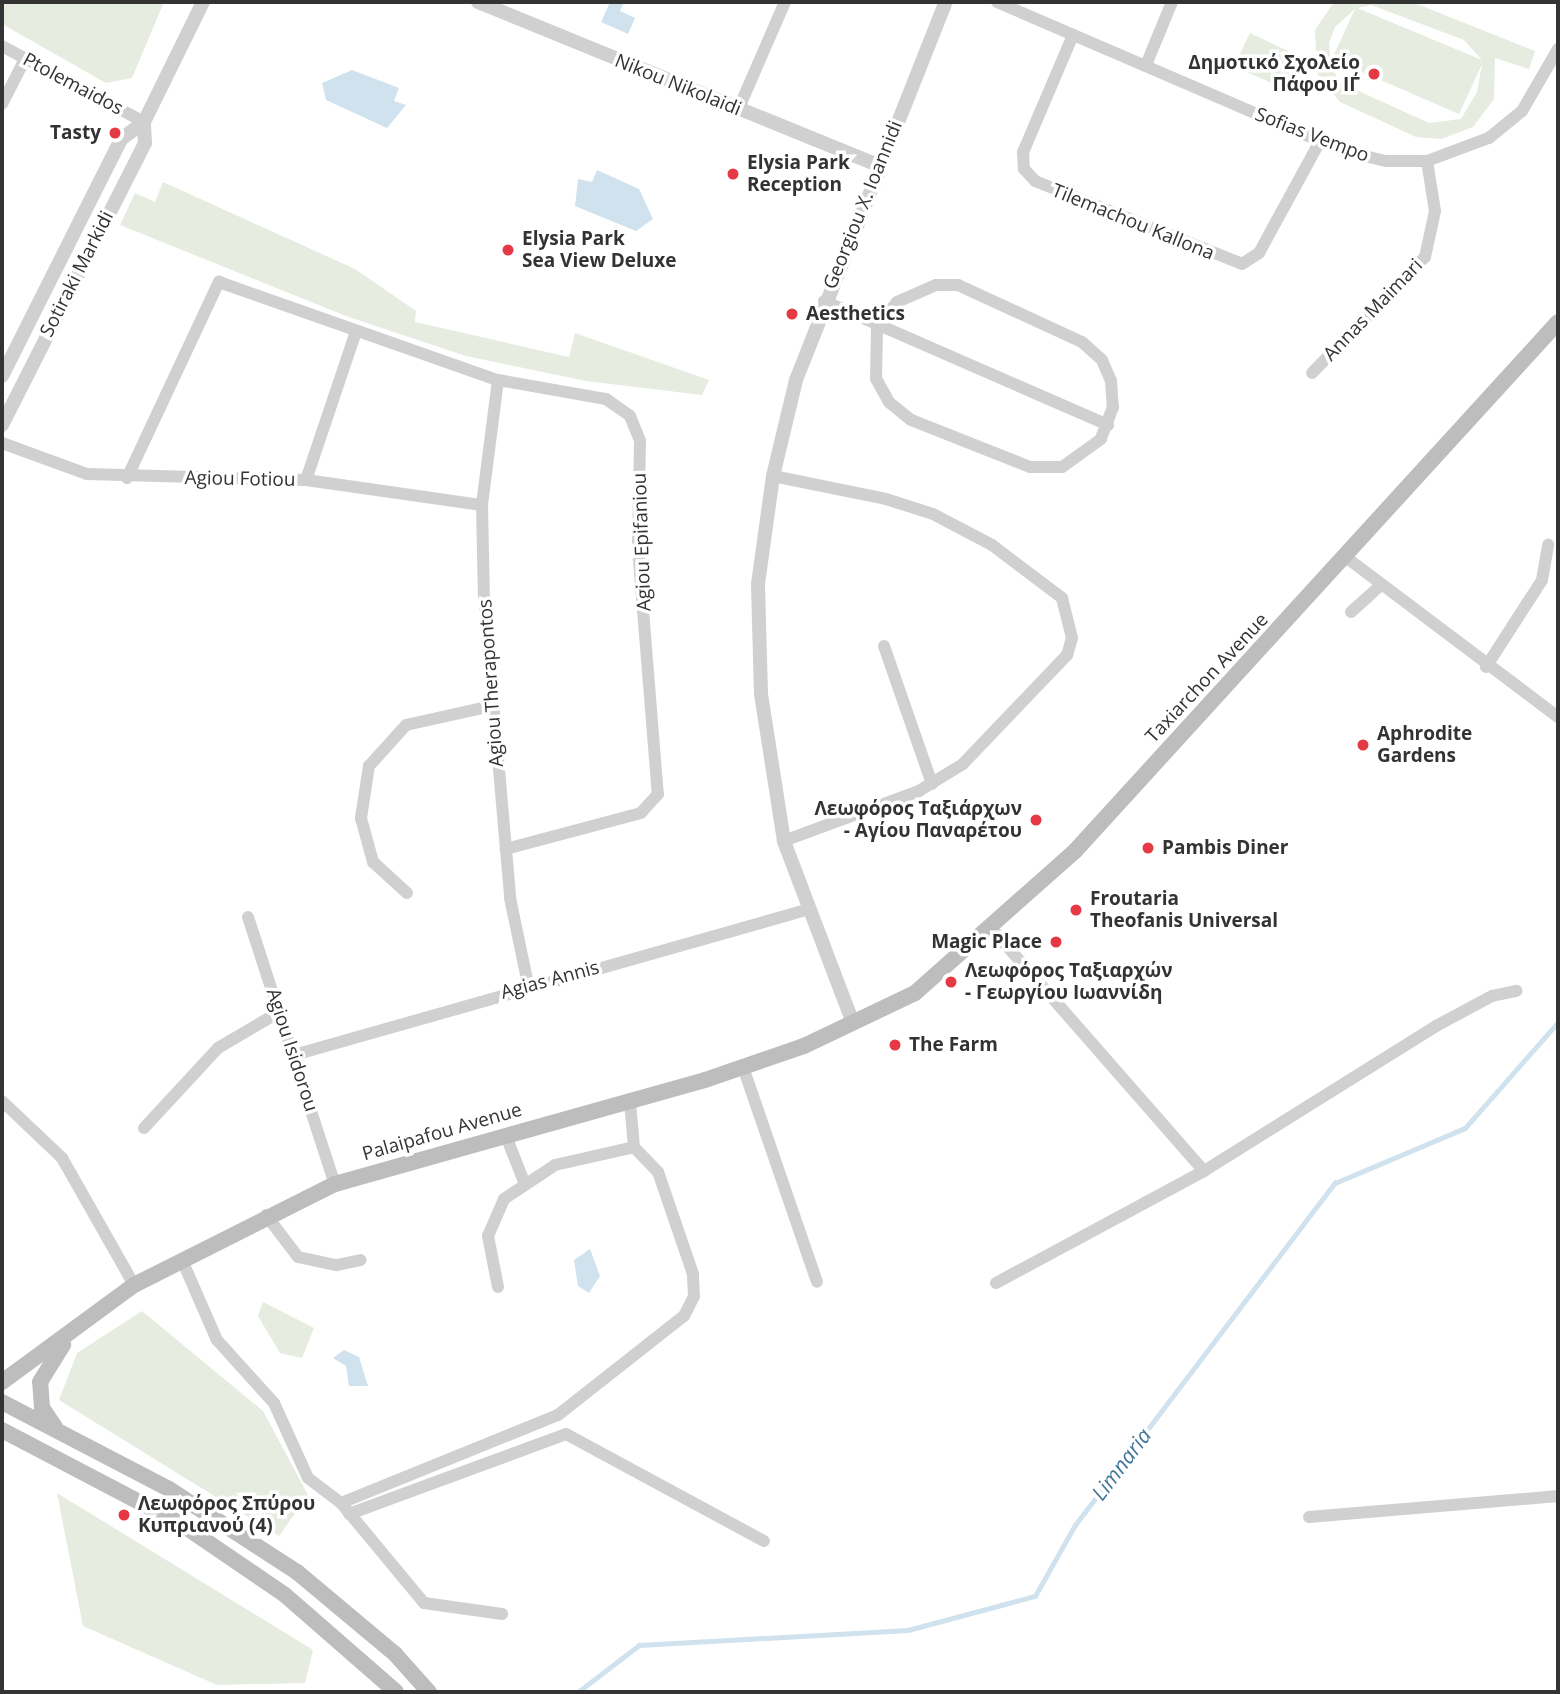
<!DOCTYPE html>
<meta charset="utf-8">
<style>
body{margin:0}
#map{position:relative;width:1560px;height:1694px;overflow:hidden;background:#fff;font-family:"Open Sans",sans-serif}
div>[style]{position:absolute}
.green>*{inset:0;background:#e6ecdf}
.water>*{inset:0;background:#cfe2ee}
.stream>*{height:4.5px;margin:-2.25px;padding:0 2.25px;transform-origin:2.25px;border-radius:2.25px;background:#cfe2ee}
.minor>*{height:12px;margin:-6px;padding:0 6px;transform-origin:6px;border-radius:6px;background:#d0d0d0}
.tertiary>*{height:14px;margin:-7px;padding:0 7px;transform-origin:7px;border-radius:7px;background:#d0d0d0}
.secondary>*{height:16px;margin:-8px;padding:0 8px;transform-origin:8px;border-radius:8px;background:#bdbdbd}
.dots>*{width:19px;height:19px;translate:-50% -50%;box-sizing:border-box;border:4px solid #fff;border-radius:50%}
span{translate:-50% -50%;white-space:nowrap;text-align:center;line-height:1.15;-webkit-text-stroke:7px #fff;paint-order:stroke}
.poi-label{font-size:19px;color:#333;font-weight:700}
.right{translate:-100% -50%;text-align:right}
.left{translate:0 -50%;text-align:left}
.street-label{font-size:19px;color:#333}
.water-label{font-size:21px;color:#3f7597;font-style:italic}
.frame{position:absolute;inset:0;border:4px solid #333;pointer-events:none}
</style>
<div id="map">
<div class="green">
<i style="clip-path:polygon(2px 2px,164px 2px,132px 78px,106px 83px,2px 24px)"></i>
<i style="clip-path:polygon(evenodd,1334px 2px,1412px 2px,1535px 51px,1529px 69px,1495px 58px,1494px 99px,1473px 127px,1441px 139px,1416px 137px,1340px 102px,1317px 73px,1315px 30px,1334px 2px,1371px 5px,1464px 40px,1482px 60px,1357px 8px,1371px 5px,1334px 2px,1355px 9px,1332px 59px,1459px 114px,1482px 64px,1477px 92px,1461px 119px,1429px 123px,1341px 83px,1331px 67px,1329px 43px,1335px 27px,1355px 9px)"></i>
<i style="clip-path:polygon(1250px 33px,1303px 58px,1288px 91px,1234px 66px)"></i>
<i style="clip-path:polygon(163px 182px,355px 269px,416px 311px,415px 322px,569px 357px,575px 333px,709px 380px,702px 395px,586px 381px,466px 356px,346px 316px,120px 225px,135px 193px,155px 202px)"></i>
<i style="clip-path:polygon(263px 1302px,314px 1328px,302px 1358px,280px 1353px,258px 1316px)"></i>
<i style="clip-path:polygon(142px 1311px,263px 1411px,308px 1495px,279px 1536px,59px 1400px,77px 1353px)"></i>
<i style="clip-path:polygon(57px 1493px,313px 1650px,305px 1683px,217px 1685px,83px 1626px)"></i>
</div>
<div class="water">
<i style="clip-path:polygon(610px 2px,624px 2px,620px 11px,635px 18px,628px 34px,601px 22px)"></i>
<i style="clip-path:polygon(352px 70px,399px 88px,394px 101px,406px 105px,387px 128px,326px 100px,322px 83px)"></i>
<i style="clip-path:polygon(597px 170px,639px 189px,653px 219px,636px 231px,575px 206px,578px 179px,592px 182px)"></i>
<i style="clip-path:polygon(590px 1249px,600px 1276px,589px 1293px,578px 1286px,574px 1260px)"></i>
<i style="clip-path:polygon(344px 1350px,359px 1357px,368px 1386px,349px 1386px,346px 1366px,333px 1358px)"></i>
</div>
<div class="stream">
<i style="left:578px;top:1692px;width:77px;rotate:-37.6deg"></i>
<i style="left:639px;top:1645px;width:269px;rotate:-3.2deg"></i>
<i style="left:908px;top:1630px;width:131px;rotate:-15deg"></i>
<i style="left:1035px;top:1596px;width:81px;rotate:-60.6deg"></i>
<i style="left:1075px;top:1525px;width:430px;rotate:-52.8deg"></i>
<i style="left:1335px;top:1183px;width:141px;rotate:-22.9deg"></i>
<i style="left:1465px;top:1128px;width:141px;rotate:-48.7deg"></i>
</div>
<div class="minor">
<i style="left:997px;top:2px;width:377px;rotate:23.3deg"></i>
<i style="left:1343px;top:151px;width:44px;rotate:13.1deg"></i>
<i style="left:1386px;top:161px;width:41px"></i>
<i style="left:1427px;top:161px;width:66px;rotate:-20.4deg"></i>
<i style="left:1489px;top:138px;width:43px;rotate:-39.3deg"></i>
<i style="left:1522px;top:111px;width:72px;rotate:-59.9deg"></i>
<i style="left:1073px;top:35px;width:127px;rotate:113.1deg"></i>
<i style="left:1023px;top:152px;width:17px;rotate:87deg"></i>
<i style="left:1024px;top:169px;width:16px;rotate:47deg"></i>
<i style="left:1035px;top:181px;width:223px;rotate:21.8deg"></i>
<i style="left:1242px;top:264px;width:20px;rotate:-33deg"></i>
<i style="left:1259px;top:253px;width:128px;rotate:-61.4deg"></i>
<i style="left:2px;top:46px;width:161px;rotate:28.2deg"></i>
<i style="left:1146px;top:65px;width:68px;rotate:-67.6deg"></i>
<i style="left:2px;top:104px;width:51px;rotate:-62.9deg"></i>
<i style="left:738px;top:110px;width:118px;rotate:-66.5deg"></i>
<i style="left:936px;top:285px;width:22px"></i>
<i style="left:958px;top:285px;width:136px;rotate:24.7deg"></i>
<i style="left:1082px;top:342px;width:27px;rotate:42deg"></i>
<i style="left:1102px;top:360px;width:23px;rotate:67deg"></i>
<i style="left:1111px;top:381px;width:26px;rotate:86deg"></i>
<i style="left:1113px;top:407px;width:34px;rotate:111deg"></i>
<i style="left:1101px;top:439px;width:48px;rotate:144.3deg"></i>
<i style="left:1062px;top:467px;width:32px;rotate:180deg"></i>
<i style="left:1030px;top:467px;width:128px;rotate:-158.4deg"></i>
<i style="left:911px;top:420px;width:28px;rotate:-141deg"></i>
<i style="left:889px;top:402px;width:26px;rotate:-119deg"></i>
<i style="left:876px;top:379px;width:52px;rotate:-88.9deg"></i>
<i style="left:877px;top:327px;width:32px;rotate:-51deg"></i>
<i style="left:897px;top:302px;width:43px;rotate:-23.6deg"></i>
<i style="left:824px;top:301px;width:310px;rotate:23.6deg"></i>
<i style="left:1312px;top:373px;width:162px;rotate:-45.8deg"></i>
<i style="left:1425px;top:257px;width:47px;rotate:-77.7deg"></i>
<i style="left:1435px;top:211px;width:51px;rotate:-99.1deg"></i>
<i style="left:498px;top:380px;width:126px;rotate:97.3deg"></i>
<i style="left:482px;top:505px;width:93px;rotate:88.8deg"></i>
<i style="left:484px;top:598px;width:301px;rotate:85deg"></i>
<i style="left:510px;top:898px;width:88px;rotate:78.2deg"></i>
<i style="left:2px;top:443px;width:90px;rotate:20deg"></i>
<i style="left:87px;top:474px;width:219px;rotate:1.6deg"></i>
<i style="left:306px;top:480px;width:178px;rotate:8.1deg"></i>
<i style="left:773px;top:476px;width:115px;rotate:11.5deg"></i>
<i style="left:886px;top:499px;width:49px;rotate:17.7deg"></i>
<i style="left:933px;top:514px;width:67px;rotate:27.7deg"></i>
<i style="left:992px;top:545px;width:88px;rotate:37.1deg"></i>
<i style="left:1062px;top:598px;width:41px;rotate:76deg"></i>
<i style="left:1072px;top:638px;width:18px;rotate:106deg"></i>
<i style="left:1067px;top:655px;width:151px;rotate:133.7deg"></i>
<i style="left:963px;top:764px;width:52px;rotate:148.5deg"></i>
<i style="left:919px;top:791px;width:144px;rotate:159.7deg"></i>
<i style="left:127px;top:478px;width:217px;rotate:-64.9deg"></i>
<i style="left:219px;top:282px;width:296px;rotate:19.4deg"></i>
<i style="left:498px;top:380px;width:110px;rotate:10deg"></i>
<i style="left:606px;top:399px;width:29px;rotate:35deg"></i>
<i style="left:630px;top:416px;width:27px;rotate:68deg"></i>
<i style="left:640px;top:441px;width:107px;rotate:91.1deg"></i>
<i style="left:638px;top:548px;width:247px;rotate:85.4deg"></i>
<i style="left:658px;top:794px;width:25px;rotate:132deg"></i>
<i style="left:641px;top:813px;width:140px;rotate:165.1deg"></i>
<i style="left:306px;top:480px;width:154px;rotate:-71.4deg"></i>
<i style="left:1347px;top:558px;width:264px;rotate:37deg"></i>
<i style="left:1351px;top:612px;width:39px;rotate:-42deg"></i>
<i style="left:884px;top:646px;width:146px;rotate:70.8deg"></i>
<i style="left:1486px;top:667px;width:103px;rotate:-57.2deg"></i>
<i style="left:1542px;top:580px;width:36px;rotate:-80deg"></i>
<i style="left:407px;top:893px;width:46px;rotate:-137.6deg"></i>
<i style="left:373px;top:862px;width:46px;rotate:-105.3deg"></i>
<i style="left:361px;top:818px;width:53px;rotate:-81.3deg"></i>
<i style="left:369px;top:766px;width:55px;rotate:-47.9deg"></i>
<i style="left:406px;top:725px;width:87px;rotate:-12.6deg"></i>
<i style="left:248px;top:917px;width:281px;rotate:72deg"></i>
<i style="left:992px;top:929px;width:322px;rotate:48.8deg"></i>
<i style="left:294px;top:1055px;width:532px;rotate:-15.81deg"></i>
<i style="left:743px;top:1067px;width:227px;rotate:71deg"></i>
<i style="left:2px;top:1101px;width:83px;rotate:43.5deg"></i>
<i style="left:62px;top:1158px;width:146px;rotate:60.4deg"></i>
<i style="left:144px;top:1128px;width:109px;rotate:-47.2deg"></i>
<i style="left:218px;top:1048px;width:71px;rotate:-30.5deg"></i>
<i style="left:506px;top:1136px;width:49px;rotate:68.6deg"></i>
<i style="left:266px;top:1215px;width:53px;rotate:52.7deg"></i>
<i style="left:298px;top:1257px;width:40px;rotate:12deg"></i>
<i style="left:337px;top:1265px;width:24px;rotate:-12deg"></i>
<i style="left:182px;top:1260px;width:87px;rotate:66.4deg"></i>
<i style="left:217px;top:1340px;width:85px;rotate:47.9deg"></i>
<i style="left:274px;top:1403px;width:82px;rotate:65.6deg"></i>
<i style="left:308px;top:1478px;width:41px;rotate:37.1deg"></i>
<i style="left:341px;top:1503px;width:130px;rotate:50.3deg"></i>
<i style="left:424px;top:1603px;width:79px;rotate:8deg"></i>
<i style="left:996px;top:1283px;width:236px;rotate:-28.3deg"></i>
<i style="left:1204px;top:1171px;width:274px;rotate:-32deg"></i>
<i style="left:1436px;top:1026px;width:64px;rotate:-28.2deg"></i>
<i style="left:1492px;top:996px;width:25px;rotate:-12deg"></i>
<i style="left:498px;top:1287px;width:52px;rotate:-101.1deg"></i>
<i style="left:488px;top:1236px;width:40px;rotate:-66.6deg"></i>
<i style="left:504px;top:1199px;width:61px;rotate:-33.7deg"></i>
<i style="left:555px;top:1165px;width:81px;rotate:-12.8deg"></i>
<i style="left:341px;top:1503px;width:234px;rotate:-22.1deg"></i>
<i style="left:558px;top:1415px;width:160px;rotate:-38.2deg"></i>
<i style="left:684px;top:1316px;width:22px;rotate:-63deg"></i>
<i style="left:694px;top:1296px;width:22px;rotate:-93deg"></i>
<i style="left:693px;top:1274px;width:108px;rotate:-108.9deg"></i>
<i style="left:658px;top:1172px;width:35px;rotate:-134deg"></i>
<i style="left:634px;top:1147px;width:45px;rotate:-95.1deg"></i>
<i style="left:349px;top:1514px;width:231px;rotate:-20.2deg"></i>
<i style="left:566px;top:1434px;width:225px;rotate:28.4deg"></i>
<i style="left:1309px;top:1517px;width:250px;rotate:-4.8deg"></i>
</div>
<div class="tertiary">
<i style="left:478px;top:2px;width:433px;rotate:22.2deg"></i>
<i style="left:2px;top:376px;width:265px;rotate:-63.3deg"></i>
<i style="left:121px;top:139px;width:29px;rotate:-36deg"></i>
<i style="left:144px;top:122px;width:134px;rotate:-63.8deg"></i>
<i style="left:2px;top:425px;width:316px;rotate:-63.1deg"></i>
<i style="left:145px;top:143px;width:21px;rotate:-93deg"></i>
<i style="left:853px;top:1023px;width:195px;rotate:-110.8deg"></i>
<i style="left:784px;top:841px;width:149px;rotate:-98.9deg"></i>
<i style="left:761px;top:694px;width:110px;rotate:-91.6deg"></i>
<i style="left:758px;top:584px;width:109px;rotate:-82.1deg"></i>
<i style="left:773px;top:476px;width:99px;rotate:-76.5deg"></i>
<i style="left:796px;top:380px;width:407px;rotate:-68.4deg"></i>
</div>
<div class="secondary">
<i style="left:2px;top:1382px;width:164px;rotate:-36.3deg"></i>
<i style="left:134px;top:1285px;width:225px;rotate:-26.7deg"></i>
<i style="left:335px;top:1184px;width:384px;rotate:-15.7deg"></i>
<i style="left:705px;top:1080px;width:105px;rotate:-19deg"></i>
<i style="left:804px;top:1046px;width:123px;rotate:-25.5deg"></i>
<i style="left:915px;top:993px;width:214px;rotate:-41.6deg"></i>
<i style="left:1075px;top:851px;width:716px;rotate:-47.6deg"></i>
<i style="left:2px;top:1402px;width:188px;rotate:27.5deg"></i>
<i style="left:169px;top:1489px;width:153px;rotate:33deg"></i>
<i style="left:297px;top:1572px;width:128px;rotate:39.9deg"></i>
<i style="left:395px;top:1654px;width:51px;rotate:48.2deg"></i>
<i style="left:55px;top:1427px;width:23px;rotate:-124deg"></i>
<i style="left:42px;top:1408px;width:26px;rotate:-94deg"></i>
<i style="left:40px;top:1382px;width:44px;rotate:-58.1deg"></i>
<i style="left:2px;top:1430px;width:202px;rotate:27.7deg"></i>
<i style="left:181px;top:1524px;width:126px;rotate:34.3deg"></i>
<i style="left:285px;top:1595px;width:147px;rotate:41.1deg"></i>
</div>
<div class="dots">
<i style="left:1374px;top:74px;background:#e63946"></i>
<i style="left:115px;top:133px;background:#e63946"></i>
<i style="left:733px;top:174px;background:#e63946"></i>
<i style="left:508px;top:250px;background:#e63946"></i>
<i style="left:792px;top:314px;background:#e63946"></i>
<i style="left:1363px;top:745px;background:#e63946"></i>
<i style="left:1036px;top:820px;background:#e63946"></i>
<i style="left:1148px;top:848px;background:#e63946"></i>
<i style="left:1076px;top:910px;background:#e63946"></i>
<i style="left:1056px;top:942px;background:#e63946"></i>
<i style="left:951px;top:982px;background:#e63946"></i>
<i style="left:895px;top:1045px;background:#e63946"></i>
<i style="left:124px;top:1515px;background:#e63946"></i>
</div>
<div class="poi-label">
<span class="right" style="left:1360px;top:74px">Δημοτικό Σχολείο<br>Πάφου ΙΓ΄</span>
<span class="right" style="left:101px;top:133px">Tasty</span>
<span class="left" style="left:747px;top:174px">Elysia Park<br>Reception</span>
<span class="left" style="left:522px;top:250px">Elysia Park<br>Sea View Deluxe</span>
<span class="left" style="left:806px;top:314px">Aesthetics</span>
<span class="left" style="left:1377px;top:745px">Aphrodite<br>Gardens</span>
<span class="right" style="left:1022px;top:820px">Λεωφόρος Ταξιάρχων<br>- Αγίου Παναρέτου</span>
<span class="left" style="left:1162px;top:848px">Pambis Diner</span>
<span class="left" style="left:1090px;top:910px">Froutaria<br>Theofanis Universal</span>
<span class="right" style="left:1042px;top:942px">Magic Place</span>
<span class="left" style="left:965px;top:982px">Λεωφόρος Ταξιαρχών<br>- Γεωργίου Ιωαννίδη</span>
<span class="left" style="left:909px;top:1045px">The Farm</span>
<span class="left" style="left:138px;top:1515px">Λεωφόρος Σπύρου<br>Κυπριανού (4)</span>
</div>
<div class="street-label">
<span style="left:73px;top:84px;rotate:28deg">Ptolemaidos</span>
<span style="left:678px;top:85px;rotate:22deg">Nikou Nikolaidi</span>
<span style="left:1312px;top:135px;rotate:21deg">Sofias Vempo</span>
<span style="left:863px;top:205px;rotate:-68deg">Georgiou X. Ioannidi</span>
<span style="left:1133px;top:222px;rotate:22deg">Tilemachou Kallona</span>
<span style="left:77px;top:274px;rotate:-63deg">Sotiraki Markidi</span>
<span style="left:1373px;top:310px;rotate:-46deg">Annas Maimari</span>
<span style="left:240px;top:479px;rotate:1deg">Agiou Fotiou</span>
<span style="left:642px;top:542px;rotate:-92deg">Agiou Epifaniou</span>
<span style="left:1207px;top:678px;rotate:-47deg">Taxiarchon Avenue</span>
<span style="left:491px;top:683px;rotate:-94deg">Agiou Therapontos</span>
<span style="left:550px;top:980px;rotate:-15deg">Agias Annis</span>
<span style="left:292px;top:1050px;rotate:72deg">Agiou Isidorou</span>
<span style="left:442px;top:1132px;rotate:-16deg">Palaipafou Avenue</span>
</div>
<div class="water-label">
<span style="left:1121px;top:1464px;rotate:-53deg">Limnaria</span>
</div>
<div class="frame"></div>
</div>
